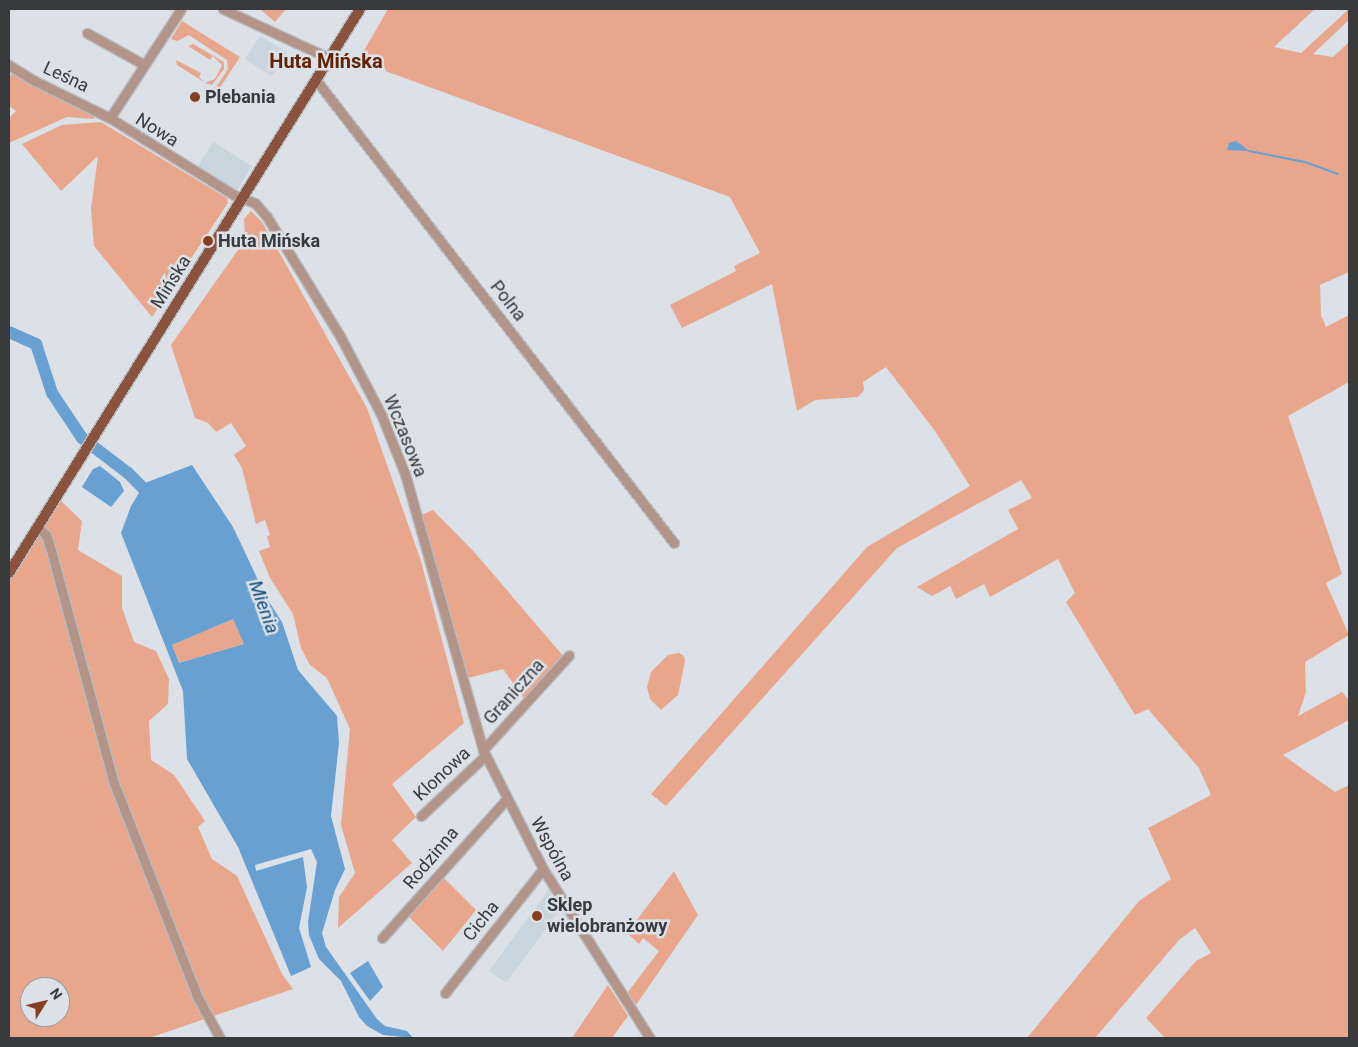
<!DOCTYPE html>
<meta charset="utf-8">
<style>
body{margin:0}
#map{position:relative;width:1358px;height:1047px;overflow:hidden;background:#dbe1e6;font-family:Roboto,sans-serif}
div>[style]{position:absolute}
.built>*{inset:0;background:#c9d5df}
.green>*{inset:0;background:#e8a68d}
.water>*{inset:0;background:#69a0d2}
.stream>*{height:2px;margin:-1px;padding:0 1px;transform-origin:1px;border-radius:1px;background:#69a0d2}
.river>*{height:12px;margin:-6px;padding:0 6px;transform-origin:6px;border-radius:6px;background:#69a0d2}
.roads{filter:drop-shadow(1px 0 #b7bcc1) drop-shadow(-1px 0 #b7bcc1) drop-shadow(0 1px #b7bcc1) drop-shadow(0 -1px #b7bcc1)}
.minor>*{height:9px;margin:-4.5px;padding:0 4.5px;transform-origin:4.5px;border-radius:4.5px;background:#b39488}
.major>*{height:10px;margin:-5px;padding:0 5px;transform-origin:5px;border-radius:5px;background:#89533e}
.dots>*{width:14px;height:14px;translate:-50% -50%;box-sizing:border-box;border:2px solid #dbe1e6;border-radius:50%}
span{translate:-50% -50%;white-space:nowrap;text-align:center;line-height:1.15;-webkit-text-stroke:5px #dbe1e6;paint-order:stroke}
.street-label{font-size:18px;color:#383a3c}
.poi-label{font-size:18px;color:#383a3c;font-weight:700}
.left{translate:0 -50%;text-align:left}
.water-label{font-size:19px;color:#104f7e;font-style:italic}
.quarter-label{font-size:20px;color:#622304;font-weight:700}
.frame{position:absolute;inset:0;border:10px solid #383a3c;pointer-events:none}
.north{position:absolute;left:20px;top:977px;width:50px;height:50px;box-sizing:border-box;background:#dbe1e6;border:1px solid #9a9ea2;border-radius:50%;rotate:54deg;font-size:14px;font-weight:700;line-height:20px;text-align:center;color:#383a3c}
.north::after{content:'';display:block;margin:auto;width:18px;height:22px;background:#883f21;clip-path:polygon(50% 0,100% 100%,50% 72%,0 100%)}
</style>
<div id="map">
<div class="built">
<i style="clip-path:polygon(260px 36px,287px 52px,272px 76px,245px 59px)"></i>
<i style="clip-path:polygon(213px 142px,252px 166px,237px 190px,198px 166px)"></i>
<i style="clip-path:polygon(549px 889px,561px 908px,506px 983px,489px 971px)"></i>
</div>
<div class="green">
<i style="clip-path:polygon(260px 9px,286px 9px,275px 22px)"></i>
<i style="clip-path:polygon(388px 9px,1315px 9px,1274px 47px,1301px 53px,1349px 9px,1349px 20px,1313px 54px,1333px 57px,1349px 42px,1349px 272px,1320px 285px,1321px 315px,1326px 327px,1349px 315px,1349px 382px,1288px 416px,1342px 574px,1326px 583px,1349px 635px,1305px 662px,1306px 692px,1298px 716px,1342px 692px,1349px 700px,1349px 720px,1283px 755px,1335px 792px,1349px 785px,1349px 1038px,1165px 1038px,1146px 1018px,1196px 961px,1211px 953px,1195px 928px,1179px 940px,1095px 1038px,1027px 1038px,1139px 901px,1171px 879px,1148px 828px,1211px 795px,1199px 768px,1148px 709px,1135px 715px,1066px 602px,1075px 593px,1058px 559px,990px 597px,984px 584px,956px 599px,950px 586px,932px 596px,917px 587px,1018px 529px,1008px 510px,1032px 498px,1021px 480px,897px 548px,666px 806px,651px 794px,867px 547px,970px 486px,935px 431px,886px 367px,863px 382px,864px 390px,858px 397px,815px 400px,797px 411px,772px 284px,682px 328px,670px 305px,736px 271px,734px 266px,760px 253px,730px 197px,358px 61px)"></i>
<i style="clip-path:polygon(182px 21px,240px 57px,216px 94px,209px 89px,216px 87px,228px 69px,227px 60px,189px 35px,177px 41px,171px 39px)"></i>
<i style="clip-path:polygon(193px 44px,224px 62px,224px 69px,212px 85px,205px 83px,215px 79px,222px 65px,213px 56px,210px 60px,188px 46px)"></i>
<i style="clip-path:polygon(176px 60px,201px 73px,199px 77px,204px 82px,177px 65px)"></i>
<i style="clip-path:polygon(14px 71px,92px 113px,94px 119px,67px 117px,9px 143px,9px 118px,16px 111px,9px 106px,9px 77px)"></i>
<i style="clip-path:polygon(101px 122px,227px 198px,228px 203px,152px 317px,94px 246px,91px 209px,98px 156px,61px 191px,22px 144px,62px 125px)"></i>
<i style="clip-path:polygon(251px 211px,262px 222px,367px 408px,421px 561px,464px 723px,392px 784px,416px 817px,392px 840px,412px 863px,338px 928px,339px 897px,355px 873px,341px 825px,350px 729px,327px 678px,310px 665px,301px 648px,293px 614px,270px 578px,259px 551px,270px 547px,267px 536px,270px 535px,265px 520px,256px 524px,242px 468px,234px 455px,246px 446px,231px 423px,216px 432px,208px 423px,195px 418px,171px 345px,245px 240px,244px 219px)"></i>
<i style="clip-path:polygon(evenodd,60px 500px,82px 521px,78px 550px,122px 576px,122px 608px,134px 642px,156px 651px,169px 679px,168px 704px,149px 721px,151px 760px,174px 775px,205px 821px,198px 827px,212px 859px,237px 876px,282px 974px,293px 989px,149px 1038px,9px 1038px,9px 581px,60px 500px,30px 987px,60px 987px,60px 1017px,30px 1017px,30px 987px)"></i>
<i style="clip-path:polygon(433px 510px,476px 554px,564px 657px,525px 700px,503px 669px,468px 678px,421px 515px)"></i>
<i style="clip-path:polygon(233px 619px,244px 644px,179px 663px,172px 645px)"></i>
<i style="clip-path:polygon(679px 653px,684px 656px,685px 661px,678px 695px,661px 710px,650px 699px,647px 687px,651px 672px,668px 655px)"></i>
<i style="clip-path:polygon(674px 871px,698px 915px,636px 1005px,628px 992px,659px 951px,643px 938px,639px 944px,627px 933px)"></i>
<i style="clip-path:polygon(443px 877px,476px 910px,443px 951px,407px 915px)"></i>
<i style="clip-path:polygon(608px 985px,628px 1016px,612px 1038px,572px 1038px)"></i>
</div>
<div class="water">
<i style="clip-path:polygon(1236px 141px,1243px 146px,1249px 151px,1227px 150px,1229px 143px)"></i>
<i style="clip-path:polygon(evenodd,192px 465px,233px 527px,266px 597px,282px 622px,298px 670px,337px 716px,339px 743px,331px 816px,345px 869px,335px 890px,322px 933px,326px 947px,377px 1019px,385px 1026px,407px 1031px,413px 1038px,383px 1035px,367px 1026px,359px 1017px,341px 981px,319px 959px,309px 935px,308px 922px,317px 862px,311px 849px,255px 865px,256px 871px,303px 857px,307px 887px,299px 928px,311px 967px,291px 976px,238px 847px,187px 759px,183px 691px,121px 533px,131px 506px,145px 483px,192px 465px,233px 619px,244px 644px,179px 663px,172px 645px,233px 619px)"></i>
<i style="clip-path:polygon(100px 466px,120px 482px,124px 491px,111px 507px,82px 487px,93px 469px)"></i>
<i style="clip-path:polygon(368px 961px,383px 987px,370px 1001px,350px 973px)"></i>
</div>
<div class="stream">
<i style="left:1249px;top:151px;width:57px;rotate:11.1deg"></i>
<i style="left:1305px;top:162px;width:35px;rotate:20deg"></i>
</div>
<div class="river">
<i style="left:9px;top:332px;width:30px;rotate:24deg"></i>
<i style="left:36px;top:344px;width:52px;rotate:71.9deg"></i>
<i style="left:52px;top:393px;width:54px;rotate:56.3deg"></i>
<i style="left:82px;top:438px;width:58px;rotate:37.3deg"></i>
<i style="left:128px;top:473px;width:34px;rotate:45deg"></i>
</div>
<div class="roads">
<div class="minor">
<i style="left:181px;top:9px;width:130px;rotate:123.1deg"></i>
<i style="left:110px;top:118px;width:146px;rotate:31.8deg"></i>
<i style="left:234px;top:195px;width:22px;rotate:21deg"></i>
<i style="left:255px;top:203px;width:18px;rotate:49deg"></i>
<i style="left:267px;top:217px;width:140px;rotate:58.5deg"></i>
<i style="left:340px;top:336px;width:88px;rotate:62.3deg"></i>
<i style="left:381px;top:414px;width:65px;rotate:68.2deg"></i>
<i style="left:405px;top:474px;width:287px;rotate:74.2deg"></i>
<i style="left:483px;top:750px;width:133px;rotate:63.2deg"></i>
<i style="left:543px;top:869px;width:200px;rotate:57.7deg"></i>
<i style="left:223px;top:9px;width:117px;rotate:24.8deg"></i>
<i style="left:87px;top:33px;width:64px;rotate:29deg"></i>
<i style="left:9px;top:65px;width:28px;rotate:32deg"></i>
<i style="left:33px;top:80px;width:86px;rotate:26.3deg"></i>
<i style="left:316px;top:80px;width:585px;rotate:52.29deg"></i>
<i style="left:37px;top:527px;width:12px;rotate:42deg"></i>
<i style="left:46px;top:535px;width:20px;rotate:72deg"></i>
<i style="left:52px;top:554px;width:237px;rotate:74.9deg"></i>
<i style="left:114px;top:783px;width:231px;rotate:68.7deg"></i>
<i style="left:198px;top:998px;width:46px;rotate:61.2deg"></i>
<i style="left:483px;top:750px;width:128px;rotate:-47.8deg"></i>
<i style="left:421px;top:816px;width:88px;rotate:-43.2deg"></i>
<i style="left:382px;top:938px;width:186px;rotate:-48.1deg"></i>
<i style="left:445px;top:993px;width:158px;rotate:-51.7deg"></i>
</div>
<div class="major">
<i style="left:9px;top:573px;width:664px;rotate:-58.1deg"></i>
</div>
</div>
<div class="dots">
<i style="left:195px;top:97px;background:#883f21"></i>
<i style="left:208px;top:241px;background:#883f21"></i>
<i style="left:537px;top:916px;background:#883f21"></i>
</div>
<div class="street-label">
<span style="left:66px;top:77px;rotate:25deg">Leśna</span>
<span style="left:157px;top:130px;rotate:32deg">Nowa</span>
<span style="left:171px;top:282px;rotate:-58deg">Mińska</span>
<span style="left:508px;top:301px;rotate:52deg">Polna</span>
<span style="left:405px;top:436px;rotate:68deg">Wczasowa</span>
<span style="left:514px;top:692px;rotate:-48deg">Graniczna</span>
<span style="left:442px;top:774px;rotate:-43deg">Klonowa</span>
<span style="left:552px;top:849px;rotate:61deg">Wspólna</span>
<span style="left:431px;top:858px;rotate:-50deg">Rodzinna</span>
<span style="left:481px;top:921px;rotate:-51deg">Cicha</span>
</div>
<div class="poi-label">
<span class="left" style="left:205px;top:97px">Plebania</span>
<span class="left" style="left:218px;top:241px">Huta Mińska</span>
<span class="left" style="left:547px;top:916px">Sklep<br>wielobranżowy</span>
</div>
<div class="water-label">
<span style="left:264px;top:607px;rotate:70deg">Mienia</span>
</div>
<div class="quarter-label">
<span style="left:326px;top:61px">Huta Mińska</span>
</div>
<div class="frame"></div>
<div class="north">N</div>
</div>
